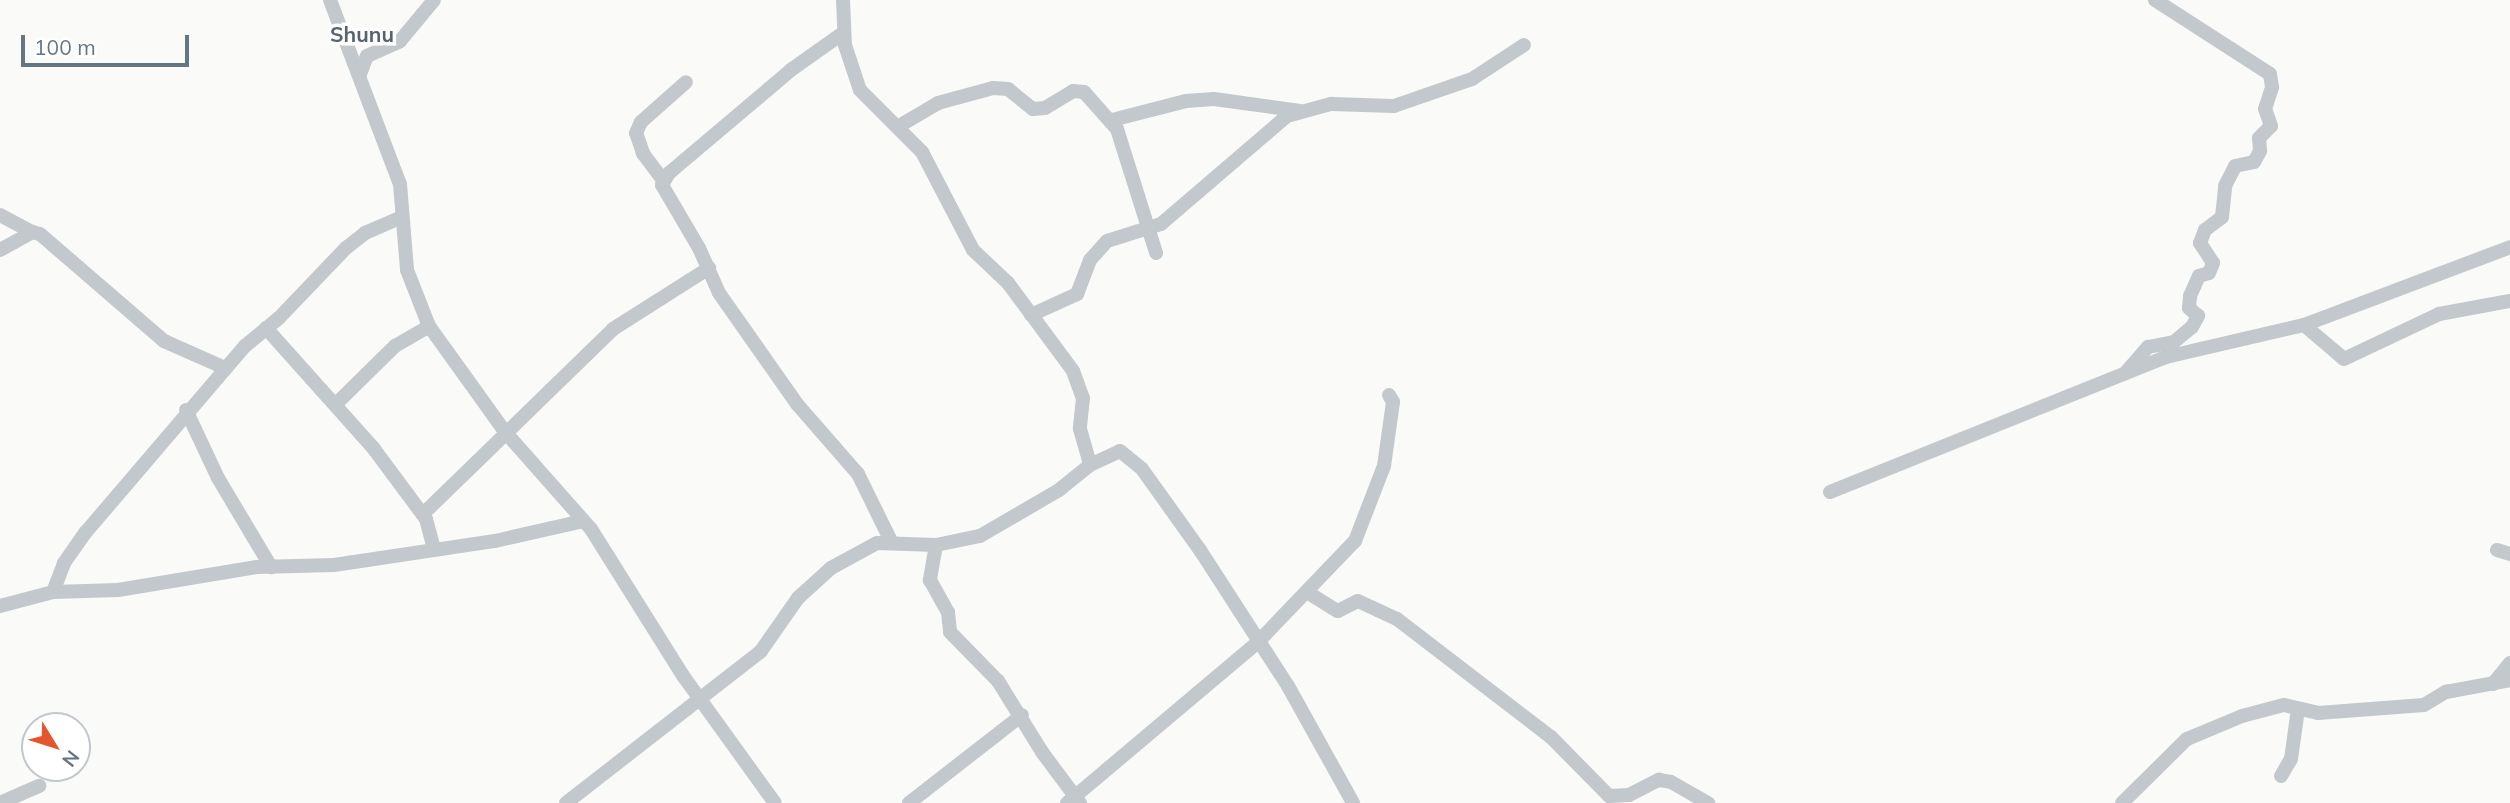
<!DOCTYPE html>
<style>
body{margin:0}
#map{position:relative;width:2510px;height:803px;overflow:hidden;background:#fafaf8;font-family:Mulish,sans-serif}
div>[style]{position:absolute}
.minor>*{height:14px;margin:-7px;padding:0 7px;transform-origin:7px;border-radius:7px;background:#c3c8cc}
span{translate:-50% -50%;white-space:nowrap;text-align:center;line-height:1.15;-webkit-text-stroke:7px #fff;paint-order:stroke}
.quarter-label{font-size:21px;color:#57646e;font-weight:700}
.north{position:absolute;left:21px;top:712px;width:70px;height:70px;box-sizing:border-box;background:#fff;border:2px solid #c1c8cd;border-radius:50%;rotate:128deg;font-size:19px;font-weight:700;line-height:28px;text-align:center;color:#657683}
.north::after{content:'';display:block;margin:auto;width:24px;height:32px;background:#e4572e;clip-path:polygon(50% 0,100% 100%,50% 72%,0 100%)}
.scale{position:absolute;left:21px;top:35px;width:168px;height:32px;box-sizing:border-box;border:4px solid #657683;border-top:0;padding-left:9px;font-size:21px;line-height:24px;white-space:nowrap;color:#657683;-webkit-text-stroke:5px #fff;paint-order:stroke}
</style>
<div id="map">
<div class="minor">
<i style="left:330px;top:0;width:197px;rotate:69.2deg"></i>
<i style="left:400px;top:184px;width:86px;rotate:85.3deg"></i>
<i style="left:407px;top:270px;width:60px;rotate:68.6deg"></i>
<i style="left:429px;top:326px;width:132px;rotate:54.3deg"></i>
<i style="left:506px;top:433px;width:128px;rotate:48.5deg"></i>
<i style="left:591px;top:529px;width:175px;rotate:57.9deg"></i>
<i style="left:684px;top:677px;width:155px;rotate:54.2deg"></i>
<i style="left:843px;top:0;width:45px;rotate:87.5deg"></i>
<i style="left:845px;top:45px;width:47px;rotate:71.6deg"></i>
<i style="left:860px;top:90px;width:88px;rotate:45deg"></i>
<i style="left:922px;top:152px;width:110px;rotate:62.5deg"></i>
<i style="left:973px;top:250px;width:48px;rotate:43.3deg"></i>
<i style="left:1008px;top:283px;width:109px;rotate:53.5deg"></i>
<i style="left:1073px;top:371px;width:29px;rotate:70deg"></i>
<i style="left:1083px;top:398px;width:31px;rotate:96deg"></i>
<i style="left:1080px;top:429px;width:37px;rotate:74deg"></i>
<i style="left:843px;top:33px;width:64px;rotate:144.6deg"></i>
<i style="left:791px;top:70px;width:160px;rotate:139.8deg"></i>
<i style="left:669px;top:173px;width:14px;rotate:120deg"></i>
<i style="left:662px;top:185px;width:73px;rotate:59.6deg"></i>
<i style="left:699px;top:248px;width:49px;rotate:66deg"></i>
<i style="left:719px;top:293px;width:136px;rotate:54.9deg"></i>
<i style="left:797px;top:404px;width:93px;rotate:48.9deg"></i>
<i style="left:858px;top:474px;width:75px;rotate:63.8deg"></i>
<i style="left:360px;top:74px;width:19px;rotate:-69deg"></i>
<i style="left:367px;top:56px;width:36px;rotate:-24deg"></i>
<i style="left:400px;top:41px;width:53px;rotate:-50.3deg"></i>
<i style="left:1112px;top:120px;width:76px;rotate:-14.4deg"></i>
<i style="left:1186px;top:101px;width:28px;rotate:-4deg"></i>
<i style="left:1214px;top:99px;width:87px;rotate:7.9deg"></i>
<i style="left:899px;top:126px;width:45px;rotate:-30.5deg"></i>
<i style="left:938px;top:103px;width:57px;rotate:-15.3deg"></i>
<i style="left:993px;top:88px;width:15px;rotate:4deg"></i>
<i style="left:1008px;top:89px;width:32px;rotate:39deg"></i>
<i style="left:1033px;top:109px;width:12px;rotate:-5deg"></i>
<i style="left:1045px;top:108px;width:33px;rotate:-31deg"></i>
<i style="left:1073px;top:91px;width:11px;rotate:5deg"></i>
<i style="left:1084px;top:92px;width:50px;rotate:48.3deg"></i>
<i style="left:1117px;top:129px;width:130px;rotate:72.5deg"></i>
<i style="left:663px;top:180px;width:34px;rotate:-127deg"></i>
<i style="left:643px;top:153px;width:21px;rotate:-109deg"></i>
<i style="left:636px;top:133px;width:12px;rotate:-66deg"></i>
<i style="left:641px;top:122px;width:60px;rotate:-41.6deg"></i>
<i style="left:0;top:215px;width:36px;rotate:28deg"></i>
<i style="left:0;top:250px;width:37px;rotate:-29deg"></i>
<i style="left:32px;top:232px;width:8px;rotate:14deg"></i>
<i style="left:40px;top:234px;width:164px;rotate:40.8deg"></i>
<i style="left:164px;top:341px;width:67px;rotate:23.9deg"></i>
<i style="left:1031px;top:315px;width:51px;rotate:-24.5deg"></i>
<i style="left:1077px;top:294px;width:36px;rotate:-69deg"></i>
<i style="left:1090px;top:260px;width:25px;rotate:-48deg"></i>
<i style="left:1107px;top:241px;width:57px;rotate:-17.5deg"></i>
<i style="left:1161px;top:224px;width:166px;rotate:-40.6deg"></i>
<i style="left:1287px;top:116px;width:46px;rotate:-15.3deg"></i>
<i style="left:1331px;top:104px;width:63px;rotate:1.8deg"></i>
<i style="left:1394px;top:106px;width:83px;rotate:-19.1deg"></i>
<i style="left:1472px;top:79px;width:62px;rotate:-33.2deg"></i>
<i style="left:2304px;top:325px;width:220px;rotate:-20.7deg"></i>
<i style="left:266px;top:328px;width:162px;rotate:48.2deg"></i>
<i style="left:374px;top:449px;width:87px;rotate:53.4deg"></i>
<i style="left:426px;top:519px;width:30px;rotate:75deg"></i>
<i style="left:2127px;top:371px;width:32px;rotate:-49deg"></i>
<i style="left:2148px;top:347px;width:26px;rotate:-11deg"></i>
<i style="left:2174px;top:342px;width:23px;rotate:-40deg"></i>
<i style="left:2192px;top:327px;width:13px;rotate:-61deg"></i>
<i style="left:2198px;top:316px;width:12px;rotate:-138deg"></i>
<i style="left:2189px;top:308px;width:12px;rotate:-85deg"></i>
<i style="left:2190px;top:296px;width:22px;rotate:-66deg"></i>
<i style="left:2199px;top:276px;width:10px;rotate:-17deg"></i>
<i style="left:2209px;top:273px;width:11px;rotate:-68deg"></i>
<i style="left:2213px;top:263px;width:24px;rotate:-123deg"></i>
<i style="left:2200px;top:243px;width:14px;rotate:-69deg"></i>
<i style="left:2205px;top:230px;width:21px;rotate:-37deg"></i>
<i style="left:2222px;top:217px;width:31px;rotate:-84deg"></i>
<i style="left:2225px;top:186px;width:22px;rotate:-63deg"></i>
<i style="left:2235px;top:166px;width:19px;rotate:-12deg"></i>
<i style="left:2254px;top:162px;width:13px;rotate:-61deg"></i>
<i style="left:2260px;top:151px;width:13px;rotate:-94deg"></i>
<i style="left:2259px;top:138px;width:17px;rotate:-45deg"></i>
<i style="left:2271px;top:126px;width:18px;rotate:-109deg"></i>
<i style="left:2265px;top:109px;width:23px;rotate:-72deg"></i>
<i style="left:2272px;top:87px;width:13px;rotate:-99deg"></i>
<i style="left:2270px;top:74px;width:137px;rotate:-147.2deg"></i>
<i style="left:336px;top:404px;width:83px;rotate:-44.5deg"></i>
<i style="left:395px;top:346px;width:39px;rotate:-30deg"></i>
<i style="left:186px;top:410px;width:75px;rotate:64.8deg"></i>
<i style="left:218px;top:478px;width:104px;rotate:59.2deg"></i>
<i style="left:1830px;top:492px;width:362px;rotate:-21.9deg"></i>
<i style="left:2166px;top:357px;width:142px;rotate:-13.1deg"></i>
<i style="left:2304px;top:325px;width:52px;rotate:40.4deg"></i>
<i style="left:2344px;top:359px;width:105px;rotate:-25.3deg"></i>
<i style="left:2439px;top:314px;width:72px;rotate:-10.4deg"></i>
<i style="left:423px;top:514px;width:265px;rotate:-44.2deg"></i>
<i style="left:613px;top:329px;width:114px;rotate:-32.4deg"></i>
<i style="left:936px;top:545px;width:36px;rotate:100deg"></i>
<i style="left:930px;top:580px;width:37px;rotate:61deg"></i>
<i style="left:948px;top:612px;width:20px;rotate:84deg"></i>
<i style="left:950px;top:632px;width:69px;rotate:45.6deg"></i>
<i style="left:998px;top:681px;width:84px;rotate:58.2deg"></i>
<i style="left:1042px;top:752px;width:64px;rotate:53.3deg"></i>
<i style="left:2497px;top:550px;width:14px;rotate:17deg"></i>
<i style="left:53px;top:592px;width:31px;rotate:-69deg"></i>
<i style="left:64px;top:563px;width:38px;rotate:-55deg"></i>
<i style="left:86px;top:532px;width:245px;rotate:-49.5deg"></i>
<i style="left:245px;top:346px;width:44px;rotate:-39.5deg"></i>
<i style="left:279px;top:318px;width:97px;rotate:-46.3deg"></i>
<i style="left:346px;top:248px;width:24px;rotate:-38deg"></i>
<i style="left:365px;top:233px;width:40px;rotate:-23.4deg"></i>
<i style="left:1307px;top:592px;width:36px;rotate:32deg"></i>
<i style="left:1338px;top:611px;width:22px;rotate:-27deg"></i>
<i style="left:1358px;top:601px;width:43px;rotate:24.8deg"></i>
<i style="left:1397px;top:619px;width:194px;rotate:37.5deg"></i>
<i style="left:1551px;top:737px;width:83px;rotate:45.5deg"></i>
<i style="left:1609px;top:796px;width:20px;rotate:-3deg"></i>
<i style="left:1629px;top:795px;width:34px;rotate:-27deg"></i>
<i style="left:1659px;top:780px;width:12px;rotate:9deg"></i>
<i style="left:1671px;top:782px;width:43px;rotate:29.6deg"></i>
<i style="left:0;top:606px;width:55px;rotate:-14.8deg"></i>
<i style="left:53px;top:592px;width:65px;rotate:-1.8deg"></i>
<i style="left:118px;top:590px;width:141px;rotate:-9.4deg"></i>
<i style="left:257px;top:567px;width:77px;rotate:-1.5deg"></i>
<i style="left:334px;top:565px;width:163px;rotate:-8.5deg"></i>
<i style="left:495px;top:541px;width:90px;rotate:-12.8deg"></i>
<i style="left:2493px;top:684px;width:27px;rotate:-51deg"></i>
<i style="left:2281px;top:776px;width:20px;rotate:-60deg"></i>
<i style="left:2291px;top:759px;width:50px;rotate:-82deg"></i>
<i style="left:0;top:803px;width:43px;rotate:-23.6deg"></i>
<i style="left:566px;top:803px;width:247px;rotate:-37.9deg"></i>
<i style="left:761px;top:651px;width:65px;rotate:-55.1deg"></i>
<i style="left:798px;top:598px;width:45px;rotate:-42.3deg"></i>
<i style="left:831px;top:568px;width:52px;rotate:-28.5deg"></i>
<i style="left:877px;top:543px;width:59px;rotate:1.9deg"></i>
<i style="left:936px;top:545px;width:45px;rotate:-11.6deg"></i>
<i style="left:980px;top:536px;width:91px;rotate:-30.2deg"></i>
<i style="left:1059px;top:490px;width:40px;rotate:-39deg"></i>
<i style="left:1090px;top:465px;width:33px;rotate:-25deg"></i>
<i style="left:1120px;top:451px;width:28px;rotate:39deg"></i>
<i style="left:1142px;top:469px;width:100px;rotate:54.4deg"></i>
<i style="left:1200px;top:550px;width:162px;rotate:57.1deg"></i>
<i style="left:1288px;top:686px;width:134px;rotate:60.9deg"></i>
<i style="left:909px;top:803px;width:143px;rotate:-37.9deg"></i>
<i style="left:1067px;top:803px;width:250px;rotate:-40.1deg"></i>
<i style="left:1258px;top:642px;width:140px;rotate:-46.2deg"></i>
<i style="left:1355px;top:541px;width:80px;rotate:-68.9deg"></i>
<i style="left:1384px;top:466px;width:65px;rotate:-82deg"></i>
<i style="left:1393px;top:402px;width:8px;rotate:-120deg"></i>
<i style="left:2122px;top:803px;width:91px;rotate:-44.6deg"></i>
<i style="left:2187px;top:739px;width:60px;rotate:-22.7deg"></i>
<i style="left:2242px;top:716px;width:43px;rotate:-14.7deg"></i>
<i style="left:2284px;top:705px;width:35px;rotate:13deg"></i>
<i style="left:2318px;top:713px;width:106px;rotate:-4.3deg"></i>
<i style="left:2424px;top:705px;width:26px;rotate:-31deg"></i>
<i style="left:2446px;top:692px;width:65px;rotate:-10.6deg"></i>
</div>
<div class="quarter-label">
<span style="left:362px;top:34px">Shunu</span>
</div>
<div class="north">N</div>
<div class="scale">100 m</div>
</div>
